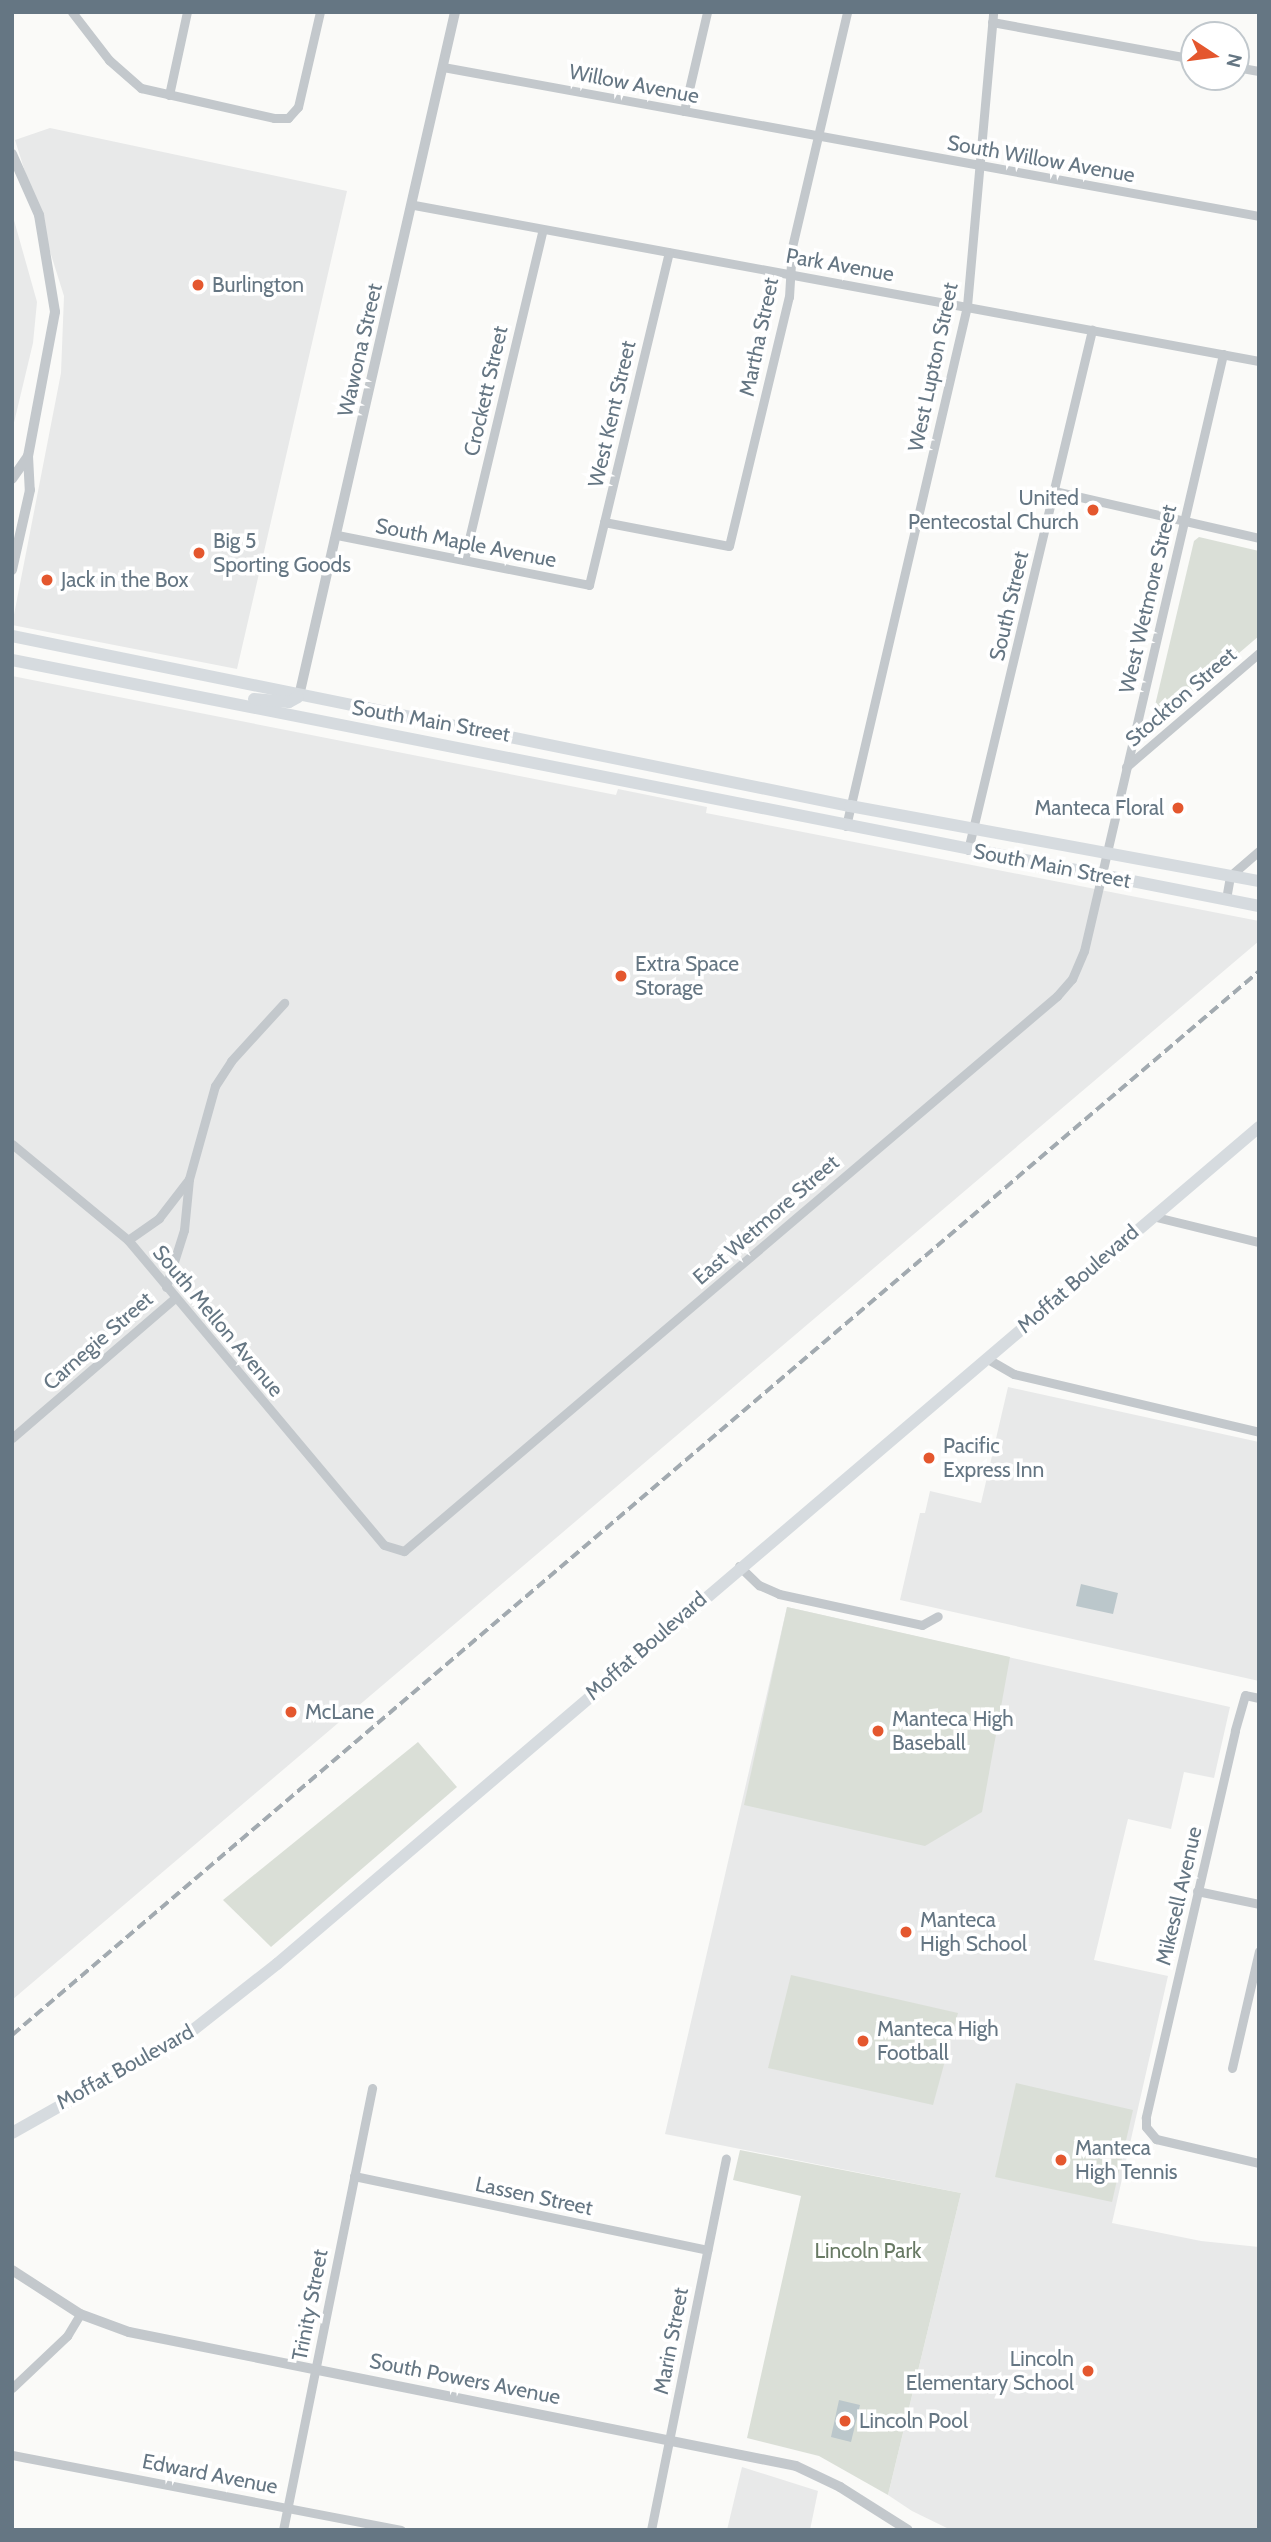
<!DOCTYPE html>
<style>
body{margin:0}
#map{position:relative;width:1271px;height:2542px;overflow:hidden;background:#fafaf8;font-family:Cabin,sans-serif}
div>[style]{position:absolute}
.built>*{inset:0;background:#e8e9e9}
.green>*{inset:0;background:#dadfd7}
.water>*{inset:0;background:#bbc7cb}
.minor>*{height:9px;margin:-4.5px;padding:0 4.5px;transform-origin:4.5px;border-radius:4.5px;background:#c3c8cc}
.tertiary>*{height:10px;margin:-5px;padding:0 5px;transform-origin:5px;border-radius:5px;background:#c3c8cc}
.secondary>*{height:12px;margin:-6px;padding:0 6px;transform-origin:6px;border-radius:6px;background:#d6dbdf}
.rail>*{height:3.5px;margin-top:-1.75px;transform-origin:0;background:repeating-linear-gradient(90deg,#a2aab0 0 10px,transparent 0 15px)}
.dots>*{width:19px;height:19px;translate:-50% -50%;box-sizing:border-box;border:4px solid #fff;border-radius:50%}
span{translate:-50% -50%;white-space:nowrap;text-align:center;line-height:1.15;-webkit-text-stroke:7px #fff;paint-order:stroke}
.street-label{font-size:21px;color:#657683}
.poi-label{font-size:21px;color:#657683}
.left{translate:0 -50%;text-align:left}
.right{translate:-100% -50%;text-align:right}
.park-label{font-size:21px;color:#687a64}
.frame{position:absolute;inset:0;border:14px solid #657683;pointer-events:none}
.north{position:absolute;left:1180px;top:21px;width:70px;height:70px;box-sizing:border-box;background:#fff;border:2px solid #c1c8cd;border-radius:50%;rotate:103deg;font-size:19px;font-weight:700;line-height:28px;text-align:center;color:#657683}
.north::after{content:'';display:block;margin:auto;width:24px;height:32px;background:#e4572e;clip-path:polygon(50% 0,100% 100%,50% 72%,0 100%)}
</style>
<div id="map">
<div class="built">
<i style="clip-path:polygon(50px 128px,347px 191px,237px 669px,12px 625px,61px 373px,64px 296px,15px 140px)"></i>
<i style="clip-path:polygon(12px 213px,37px 302px,33px 343px,12px 431px)"></i>
<i style="clip-path:polygon(12px 676px,616px 795px,618px 789px,707px 807px,706px 813px,1259px 921px,1259px 941px,12px 2000px)"></i>
<i style="clip-path:polygon(1008px 1387px,1259px 1442px,1259px 1681px,900px 1600px,920px 1513px,925px 1513px,930px 1491px,981px 1503px)"></i>
<i style="clip-path:polygon(787px 1607px,1230px 1707px,1214px 1778px,1184px 1772px,1171px 1829px,1128px 1819px,1094px 1960px,1168px 1976px,1112px 2223px,1201px 2241px,1259px 2247px,1259px 2530px,951px 2530px,912px 2511px,888px 2495px,961px 2193px,665px 2134px)"></i>
<i style="clip-path:polygon(742px 2467px,818px 2491px,810px 2530px,727px 2530px)"></i>
</div>
<div class="green">
<i style="clip-path:polygon(1199px 537px,1259px 551px,1259px 636px,1158px 722px,1152px 718px,1194px 541px)"></i>
<i style="clip-path:polygon(787px 1607px,1010px 1657px,982px 1812px,925px 1846px,744px 1805px)"></i>
<i style="clip-path:polygon(418px 1742px,457px 1787px,271px 1947px,223px 1900px)"></i>
<i style="clip-path:polygon(791px 1975px,958px 2013px,933px 2105px,768px 2068px)"></i>
<i style="clip-path:polygon(1016px 2083px,1133px 2110px,1112px 2202px,995px 2177px)"></i>
<i style="clip-path:polygon(740px 2150px,961px 2193px,888px 2495px,819px 2456px,747px 2438px,801px 2196px,733px 2180px)"></i>
</div>
<div class="water">
<i style="clip-path:polygon(1081px 1584px,1118px 1593px,1113px 1614px,1076px 1606px)"></i>
<i style="clip-path:polygon(839px 2400px,860px 2405px,851px 2442px,831px 2437px)"></i>
</div>
<div class="minor">
<i style="left:72px;top:12px;width:61px;rotate:52.4deg"></i>
<i style="left:109px;top:60px;width:43px;rotate:41.2deg"></i>
<i style="left:141px;top:88px;width:136px;rotate:12.7deg"></i>
<i style="left:274px;top:118px;width:14px"></i>
<i style="left:288px;top:118px;width:15px;rotate:-48deg"></i>
<i style="left:298px;top:107px;width:98px;rotate:-77deg"></i>
<i style="left:992px;top:22px;width:205px;rotate:10.4deg"></i>
<i style="left:443px;top:67px;width:829px;rotate:10.35deg"></i>
<i style="left:1236px;top:67px;width:23px;rotate:10deg"></i>
<i style="left:169px;top:95px;width:85px;rotate:-77.8deg"></i>
<i style="left:684px;top:111px;width:102px;rotate:-76.9deg"></i>
<i style="left:414px;top:205px;width:859px;rotate:10.46deg"></i>
<i style="left:1054px;top:491px;width:210px;rotate:12.9deg"></i>
<i style="left:604px;top:522px;width:127px;rotate:10.9deg"></i>
<i style="left:729px;top:546px;width:256px;rotate:-76.5deg"></i>
<i style="left:789px;top:297px;width:50px;rotate:-86.6deg"></i>
<i style="left:792px;top:247px;width:241px;rotate:-76.8deg"></i>
<i style="left:337px;top:535px;width:257px;rotate:11.2deg"></i>
<i style="left:589px;top:585px;width:342px;rotate:-76.5deg"></i>
<i style="left:464px;top:560px;width:340px;rotate:-76.6deg"></i>
<i style="left:1126px;top:767px;width:175px;rotate:-40.6deg"></i>
<i style="left:846px;top:826px;width:534px;rotate:-76.9deg"></i>
<i style="left:967px;top:306px;width:295px;rotate:-84.9deg"></i>
<i style="left:968px;top:850px;width:535px;rotate:-76.59deg"></i>
<i style="left:1226px;top:899px;width:23px;rotate:-80deg"></i>
<i style="left:1230px;top:876px;width:38px;rotate:-41deg"></i>
<i style="left:12px;top:1144px;width:151px;rotate:39.6deg"></i>
<i style="left:128px;top:1240px;width:398px;rotate:50deg"></i>
<i style="left:384px;top:1545px;width:21px;rotate:17deg"></i>
<i style="left:404px;top:1551px;width:857px;rotate:-40.36deg"></i>
<i style="left:1057px;top:996px;width:23px;rotate:-49deg"></i>
<i style="left:1072px;top:979px;width:30px;rotate:-67deg"></i>
<i style="left:1084px;top:951px;width:613px;rotate:-76.89deg"></i>
<i style="left:1152px;top:1216px;width:110px;rotate:13.7deg"></i>
<i style="left:128px;top:1240px;width:38px;rotate:-35deg"></i>
<i style="left:159px;top:1218px;width:49px;rotate:-52.4deg"></i>
<i style="left:189px;top:1179px;width:97px;rotate:-74.4deg"></i>
<i style="left:215px;top:1086px;width:30px;rotate:-57deg"></i>
<i style="left:231px;top:1061px;width:79px;rotate:-47.6deg"></i>
<i style="left:166px;top:1287px;width:60px;rotate:-72.5deg"></i>
<i style="left:184px;top:1230px;width:51px;rotate:-84.4deg"></i>
<i style="left:986px;top:1358px;width:32px;rotate:30deg"></i>
<i style="left:1014px;top:1374px;width:252px;rotate:13.3deg"></i>
<i style="left:12px;top:1438px;width:215px;rotate:-40.7deg"></i>
<i style="left:739px;top:1566px;width:28px;rotate:44deg"></i>
<i style="left:759px;top:1585px;width:22px;rotate:24deg"></i>
<i style="left:779px;top:1594px;width:146px;rotate:12.2deg"></i>
<i style="left:922px;top:1625px;width:18px;rotate:-29deg"></i>
<i style="left:1259px;top:1698px;width:14px;rotate:-168deg"></i>
<i style="left:1245px;top:1695px;width:37px;rotate:106deg"></i>
<i style="left:1235px;top:1731px;width:397px;rotate:103deg"></i>
<i style="left:1146px;top:2118px;width:9px;rotate:90deg"></i>
<i style="left:1146px;top:2127px;width:16px;rotate:50deg"></i>
<i style="left:1156px;top:2139px;width:106px;rotate:13.1deg"></i>
<i style="left:1197px;top:1891px;width:63px;rotate:11.8deg"></i>
<i style="left:1232px;top:2068px;width:120px;rotate:-77deg"></i>
<i style="left:354px;top:2176px;width:361px;rotate:11.8deg"></i>
<i style="left:12px;top:2388px;width:76px;rotate:-43.4deg"></i>
<i style="left:67px;top:2336px;width:26px;rotate:-59deg"></i>
<i style="left:12px;top:2455px;width:396px;rotate:10.9deg"></i>
<i style="left:283px;top:2530px;width:451px;rotate:-78.6deg"></i>
<i style="left:651px;top:2530px;width:379px;rotate:-78.6deg"></i>
</div>
<div class="tertiary">
<i style="left:12px;top:154px;width:67px;rotate:66.1deg"></i>
<i style="left:39px;top:215px;width:98px;rotate:80.6deg"></i>
<i style="left:55px;top:312px;width:147px;rotate:100.6deg"></i>
<i style="left:28px;top:456px;width:34px;rotate:87deg"></i>
<i style="left:30px;top:490px;width:82px;rotate:102.7deg"></i>
<i style="left:12px;top:479px;width:28px;rotate:-55deg"></i>
<i style="left:299px;top:696px;width:702px;rotate:-77.15deg"></i>
<i style="left:12px;top:2270px;width:81px;rotate:32.9deg"></i>
<i style="left:80px;top:2314px;width:52px;rotate:20.2deg"></i>
<i style="left:129px;top:2332px;width:680px;rotate:11.36deg"></i>
<i style="left:796px;top:2466px;width:49px;rotate:25.5deg"></i>
<i style="left:840px;top:2487px;width:80px;rotate:32.3deg"></i>
</div>
<div class="secondary">
<i style="left:12px;top:636px;width:855px;rotate:11.47deg"></i>
<i style="left:850px;top:806px;width:416px;rotate:10.4deg"></i>
<i style="left:12px;top:660px;width:1271px;rotate:11.16deg"></i>
<i style="left:254px;top:699px;width:35px;rotate:5deg"></i>
<i style="left:289px;top:702px;width:10px;rotate:-29deg"></i>
<i style="left:12px;top:2133px;width:202px;rotate:-29.4deg"></i>
<i style="left:188px;top:2034px;width:113px;rotate:-38.2deg"></i>
<i style="left:277px;top:1964px;width:1290px;rotate:-40.44deg"></i>
</div>
<div class="rail">
<i style="left:12px;top:2035px;width:1639px;rotate:-40.47deg"></i>
</div>
<div class="dots">
<i style="left:198px;top:285px;background:#e4572e"></i>
<i style="left:1093px;top:510px;background:#e4572e"></i>
<i style="left:199px;top:553px;background:#e4572e"></i>
<i style="left:47px;top:580px;background:#e4572e"></i>
<i style="left:1178px;top:808px;background:#e4572e"></i>
<i style="left:621px;top:976px;background:#e4572e"></i>
<i style="left:929px;top:1458px;background:#e4572e"></i>
<i style="left:291px;top:1712px;background:#e4572e"></i>
<i style="left:878px;top:1731px;background:#e4572e"></i>
<i style="left:906px;top:1932px;background:#e4572e"></i>
<i style="left:863px;top:2041px;background:#e4572e"></i>
<i style="left:1061px;top:2160px;background:#e4572e"></i>
<i style="left:1088px;top:2371px;background:#e4572e"></i>
<i style="left:845px;top:2421px;background:#e4572e"></i>
</div>
<div class="street-label">
<span style="left:634px;top:84px;rotate:11deg">Willow Avenue</span>
<span style="left:1041px;top:159px;rotate:10deg">South Willow Avenue</span>
<span style="left:840px;top:265px;rotate:10deg">Park Avenue</span>
<span style="left:759px;top:337px;rotate:-78deg">Martha Street</span>
<span style="left:360px;top:350px;rotate:-77deg">Wawona Street</span>
<span style="left:933px;top:367px;rotate:-78deg">West Lupton Street</span>
<span style="left:486px;top:391px;rotate:-77deg">Crockett Street</span>
<span style="left:612px;top:414px;rotate:-77deg">West Kent Street</span>
<span style="left:466px;top:543px;rotate:11deg">South Maple Avenue</span>
<span style="left:1148px;top:599px;rotate:-77deg">West Wetmore Street</span>
<span style="left:1009px;top:606px;rotate:-77deg">South Street</span>
<span style="left:1181px;top:697px;rotate:-41deg">Stockton Street</span>
<span style="left:431px;top:721px;rotate:10deg">South Main Street</span>
<span style="left:1052px;top:866px;rotate:11deg">South Main Street</span>
<span style="left:766px;top:1220px;rotate:-41deg">East Wetmore Street</span>
<span style="left:1078px;top:1279px;rotate:-41deg">Moffat Boulevard</span>
<span style="left:218px;top:1321px;rotate:50deg">South Mellon Avenue</span>
<span style="left:98px;top:1341px;rotate:-41deg">Carnegie Street</span>
<span style="left:646px;top:1646px;rotate:-41deg">Moffat Boulevard</span>
<span style="left:1179px;top:1896px;rotate:-77deg">Mikesell Avenue</span>
<span style="left:125px;top:2067px;rotate:-29deg">Moffat Boulevard</span>
<span style="left:534px;top:2196px;rotate:12deg">Lassen Street</span>
<span style="left:310px;top:2305px;rotate:-79deg">Trinity Street</span>
<span style="left:671px;top:2341px;rotate:-79deg">Marin Street</span>
<span style="left:465px;top:2379px;rotate:11deg">South Powers Avenue</span>
<span style="left:210px;top:2474px;rotate:11deg">Edward Avenue</span>
</div>
<div class="poi-label">
<span class="left" style="left:212px;top:285px">Burlington</span>
<span class="right" style="left:1079px;top:510px">United<br>Pentecostal Church</span>
<span class="left" style="left:213px;top:553px">Big 5<br>Sporting Goods</span>
<span class="left" style="left:61px;top:580px">Jack in the Box</span>
<span class="right" style="left:1164px;top:808px">Manteca Floral</span>
<span class="left" style="left:635px;top:976px">Extra Space<br>Storage</span>
<span class="left" style="left:943px;top:1458px">Pacific<br>Express Inn</span>
<span class="left" style="left:305px;top:1712px">McLane</span>
<span class="left" style="left:892px;top:1731px">Manteca High<br>Baseball</span>
<span class="left" style="left:920px;top:1932px">Manteca<br>High School</span>
<span class="left" style="left:877px;top:2041px">Manteca High<br>Football</span>
<span class="left" style="left:1075px;top:2160px">Manteca<br>High Tennis</span>
<span class="right" style="left:1074px;top:2371px">Lincoln<br>Elementary School</span>
<span class="left" style="left:859px;top:2421px">Lincoln Pool</span>
</div>
<div class="park-label">
<span style="left:868px;top:2251px">Lincoln Park</span>
</div>
<div class="frame"></div>
<div class="north">N</div>
</div>
